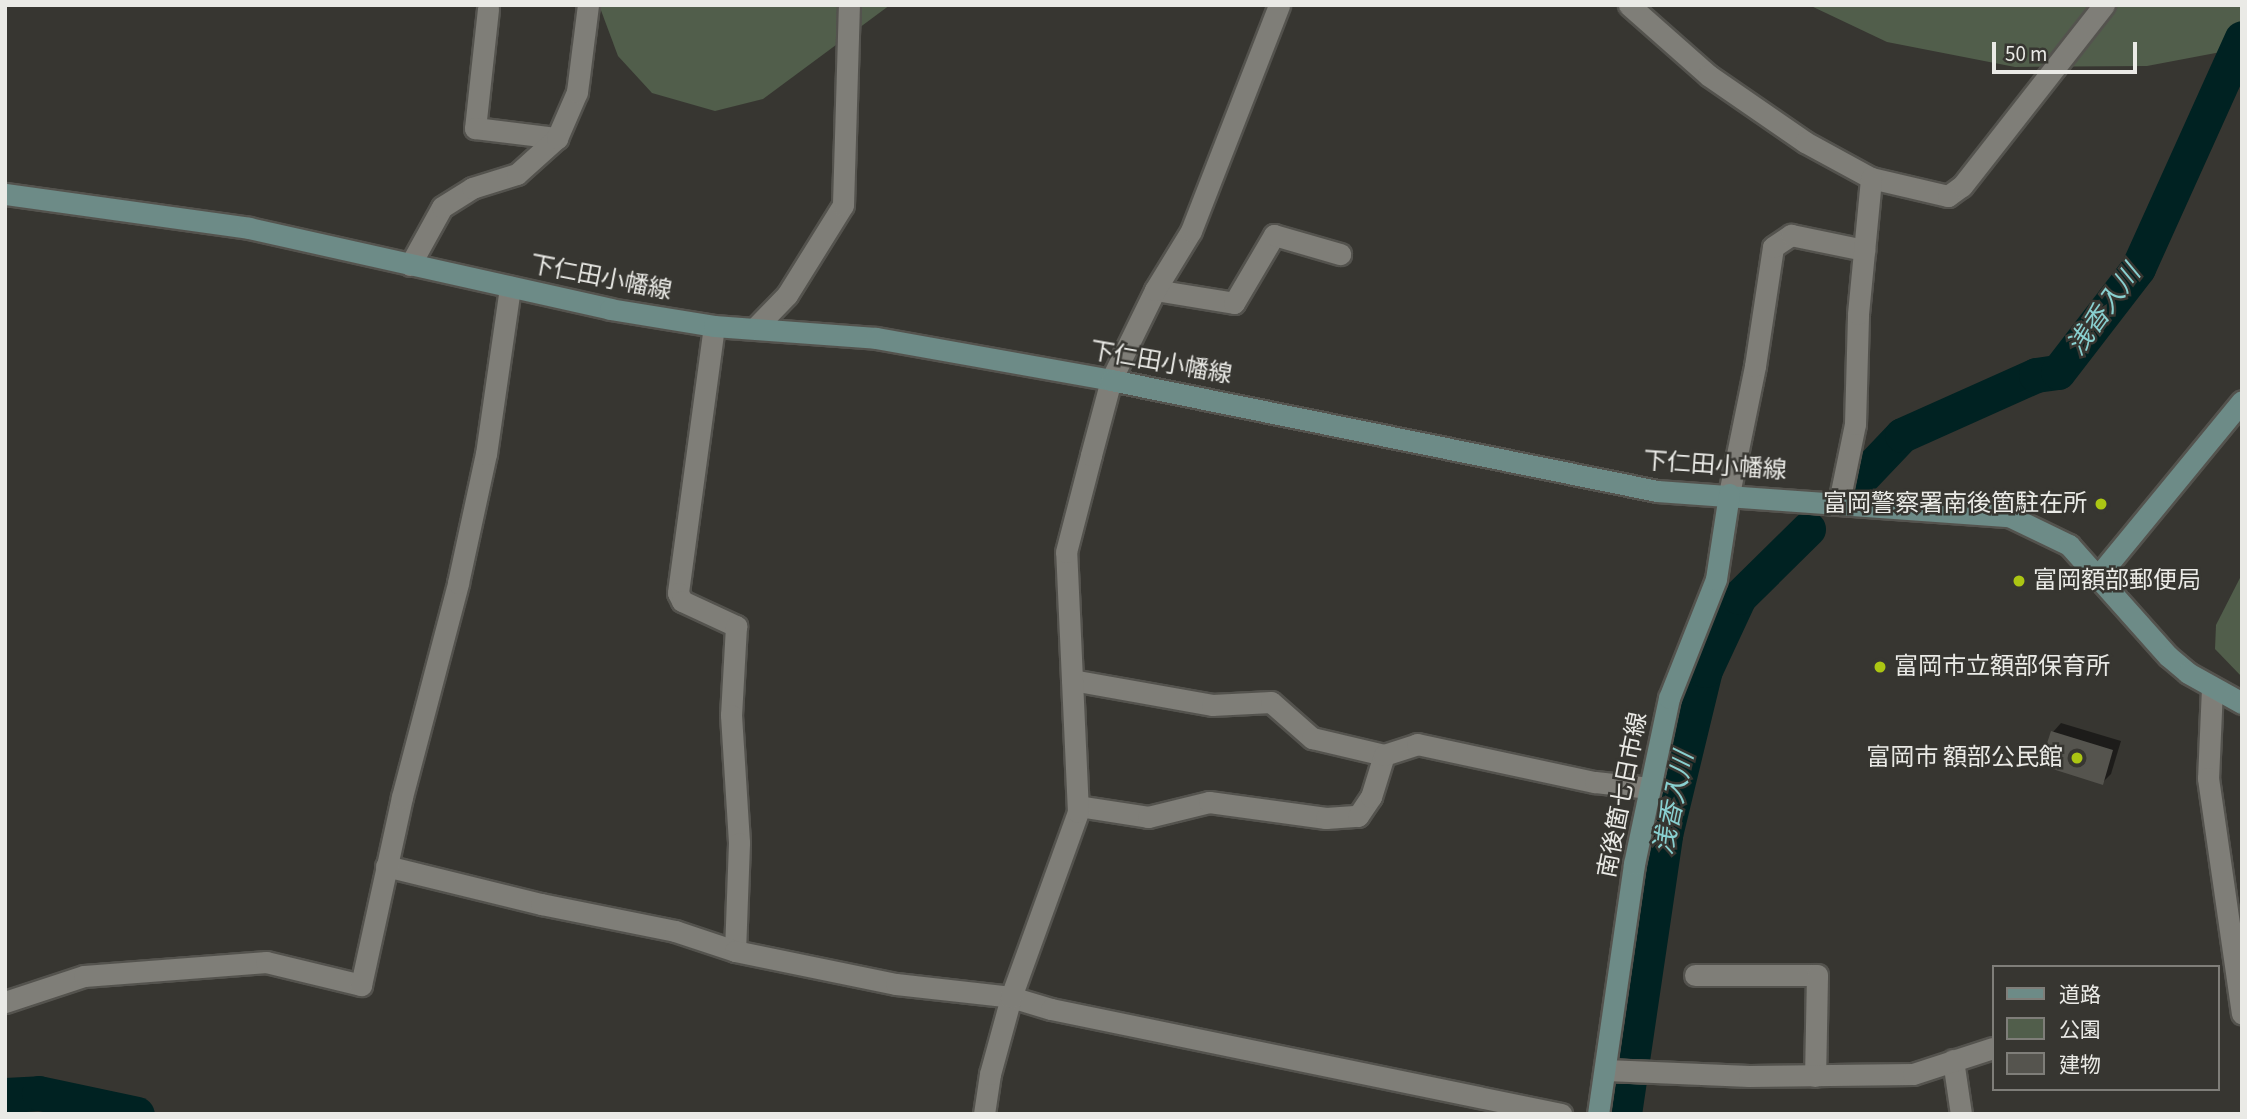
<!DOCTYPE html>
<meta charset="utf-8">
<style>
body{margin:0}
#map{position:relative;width:2247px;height:1119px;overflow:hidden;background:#373631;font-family:"Source Sans 3","Noto Sans JP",sans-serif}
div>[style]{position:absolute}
.green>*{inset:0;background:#515e4b}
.shadow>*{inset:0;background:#0007}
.river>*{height:35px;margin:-17.5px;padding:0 17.5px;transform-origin:17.5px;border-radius:17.5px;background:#022}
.building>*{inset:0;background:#55544e}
.roads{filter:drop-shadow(2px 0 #54534e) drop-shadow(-2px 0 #54534e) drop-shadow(0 2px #54534e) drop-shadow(0 -2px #54534e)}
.street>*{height:21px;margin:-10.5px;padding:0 10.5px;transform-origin:10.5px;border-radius:10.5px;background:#7f7e78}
.secondary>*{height:21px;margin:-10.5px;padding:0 10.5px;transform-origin:10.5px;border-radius:10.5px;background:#6d8b87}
.dots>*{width:19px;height:19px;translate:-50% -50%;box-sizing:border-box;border:4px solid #373631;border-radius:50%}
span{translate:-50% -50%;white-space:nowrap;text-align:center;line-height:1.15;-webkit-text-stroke:5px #373631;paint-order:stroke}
.street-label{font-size:24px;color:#eaeae6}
.poi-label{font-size:24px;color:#eaeae6}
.right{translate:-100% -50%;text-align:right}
.left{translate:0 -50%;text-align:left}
.water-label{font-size:26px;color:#89d0d0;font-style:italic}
.frame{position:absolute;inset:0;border:7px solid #eaeae6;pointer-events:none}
.legend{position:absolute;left:1992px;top:965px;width:228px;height:126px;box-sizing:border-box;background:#373631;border:2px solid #7f7e79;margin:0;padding:9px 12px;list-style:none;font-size:21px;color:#eaeae6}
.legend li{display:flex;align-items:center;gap:14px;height:35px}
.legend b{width:35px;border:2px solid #7f7e79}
.scale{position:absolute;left:1992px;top:42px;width:145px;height:32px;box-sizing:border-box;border:4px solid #eaeae6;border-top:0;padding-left:9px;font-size:21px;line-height:24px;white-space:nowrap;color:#eaeae6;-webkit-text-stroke:5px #373631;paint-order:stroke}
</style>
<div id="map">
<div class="green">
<i style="clip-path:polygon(599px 5px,890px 5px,763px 99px,715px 111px,652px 93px,618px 56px)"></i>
<i style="clip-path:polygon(1809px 5px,2242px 5px,2242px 48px,2147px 66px,2015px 67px,1887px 42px)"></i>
<i style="clip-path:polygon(2242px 574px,2242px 677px,2215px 649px,2216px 625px)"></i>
</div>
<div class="shadow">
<i style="clip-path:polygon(2061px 723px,2121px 741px,2111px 774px,2102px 783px,2053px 732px)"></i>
</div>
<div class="river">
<i style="left:1861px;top:478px;width:59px;rotate:-46.4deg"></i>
<i style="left:1902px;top:435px;width:147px;rotate:-24.1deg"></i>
<i style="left:2036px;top:375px;width:22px;rotate:-8deg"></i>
<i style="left:2058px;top:372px;width:131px;rotate:-52.4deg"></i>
<i style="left:2138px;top:268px;width:252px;rotate:-65.7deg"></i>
<i style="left:5px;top:1095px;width:34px;rotate:-3deg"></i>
<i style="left:39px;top:1093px;width:100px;rotate:12.1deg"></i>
<i style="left:1624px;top:1114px;width:282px;rotate:-81.6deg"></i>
<i style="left:1665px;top:835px;width:170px;rotate:-76.4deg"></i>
<i style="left:1705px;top:670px;width:81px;rotate:-65deg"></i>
<i style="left:1739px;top:597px;width:97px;rotate:-44.6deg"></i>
</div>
<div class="building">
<i style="clip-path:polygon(2051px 731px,2113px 750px,2103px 785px,2040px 765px)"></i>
</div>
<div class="roads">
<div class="street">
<i style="left:1629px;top:5px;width:106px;rotate:41.5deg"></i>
<i style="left:1708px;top:75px;width:118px;rotate:34.6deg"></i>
<i style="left:1805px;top:142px;width:75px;rotate:28.6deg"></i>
<i style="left:1871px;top:178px;width:79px;rotate:13.2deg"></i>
<i style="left:1948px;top:196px;width:17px;rotate:-36deg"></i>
<i style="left:1962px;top:186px;width:230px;rotate:-51.9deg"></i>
<i style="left:488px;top:9px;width:120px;rotate:96.2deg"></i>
<i style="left:475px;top:128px;width:83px;rotate:7deg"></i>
<i style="left:410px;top:265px;width:66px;rotate:-61.1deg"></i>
<i style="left:442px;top:207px;width:36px;rotate:-32deg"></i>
<i style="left:472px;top:188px;width:47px;rotate:-17.3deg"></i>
<i style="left:517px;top:174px;width:54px;rotate:-42deg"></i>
<i style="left:557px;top:138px;width:50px;rotate:-66.5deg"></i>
<i style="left:577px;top:92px;width:88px;rotate:-82.8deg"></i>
<i style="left:1155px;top:290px;width:80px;rotate:9.3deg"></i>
<i style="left:1234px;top:303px;width:79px;rotate:-59.5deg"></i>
<i style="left:1274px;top:235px;width:69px;rotate:16.1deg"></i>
<i style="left:714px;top:326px;width:269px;rotate:97.7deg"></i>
<i style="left:678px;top:593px;width:9px;rotate:63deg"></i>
<i style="left:682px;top:601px;width:60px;rotate:24.8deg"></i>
<i style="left:736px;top:626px;width:89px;rotate:93.2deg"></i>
<i style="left:731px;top:715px;width:128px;rotate:86.4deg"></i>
<i style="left:739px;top:843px;width:108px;rotate:92.1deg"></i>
<i style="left:755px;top:328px;width:46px;rotate:-45.9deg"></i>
<i style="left:787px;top:295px;width:106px;rotate:-58.1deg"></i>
<i style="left:843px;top:205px;width:200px;rotate:-88.3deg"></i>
<i style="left:1729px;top:494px;width:131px;rotate:-78.5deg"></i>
<i style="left:1755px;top:366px;width:120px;rotate:-81.4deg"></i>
<i style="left:1773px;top:247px;width:22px;rotate:-34deg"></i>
<i style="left:1791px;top:235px;width:75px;rotate:11.6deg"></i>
<i style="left:1839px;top:502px;width:80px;rotate:-78.4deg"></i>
<i style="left:1855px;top:424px;width:110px;rotate:-88.4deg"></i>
<i style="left:1858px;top:314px;width:137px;rotate:-84.5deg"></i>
<i style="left:1072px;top:680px;width:142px;rotate:10.1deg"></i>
<i style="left:1212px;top:705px;width:59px;rotate:-2.9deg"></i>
<i style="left:1271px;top:702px;width:55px;rotate:41.3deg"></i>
<i style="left:1312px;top:738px;width:74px;rotate:13.3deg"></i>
<i style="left:2212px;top:688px;width:90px;rotate:92.5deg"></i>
<i style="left:2208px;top:778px;width:238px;rotate:81.8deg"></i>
<i style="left:1078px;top:806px;width:71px;rotate:8.9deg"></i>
<i style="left:1148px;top:817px;width:63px;rotate:-13.8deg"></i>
<i style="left:1209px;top:802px;width:118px;rotate:7.8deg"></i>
<i style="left:1326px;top:818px;width:32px;rotate:-4deg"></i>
<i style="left:1358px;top:816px;width:23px;rotate:-56deg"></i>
<i style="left:1371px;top:797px;width:44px;rotate:-72.8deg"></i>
<i style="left:1384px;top:755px;width:35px;rotate:-18deg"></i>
<i style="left:1417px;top:744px;width:182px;rotate:12.1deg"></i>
<i style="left:1595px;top:782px;width:55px;rotate:6.2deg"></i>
<i style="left:386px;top:866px;width:160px;rotate:13.8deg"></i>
<i style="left:541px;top:904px;width:137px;rotate:11.4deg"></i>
<i style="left:675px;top:931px;width:63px;rotate:18.4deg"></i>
<i style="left:735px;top:951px;width:164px;rotate:11.6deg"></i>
<i style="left:896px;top:984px;width:116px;rotate:6.4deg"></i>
<i style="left:1011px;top:997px;width:42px;rotate:16.7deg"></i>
<i style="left:1051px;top:1009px;width:521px;rotate:11.63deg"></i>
<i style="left:1695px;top:975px;width:122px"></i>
<i style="left:1817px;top:975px;width:101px;rotate:91.1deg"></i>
<i style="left:5px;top:1002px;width:83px;rotate:-18.2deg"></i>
<i style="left:84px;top:976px;width:183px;rotate:-4.4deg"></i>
<i style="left:266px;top:962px;width:98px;rotate:13.6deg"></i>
<i style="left:361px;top:985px;width:192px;rotate:-77.7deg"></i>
<i style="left:402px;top:797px;width:221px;rotate:-75.3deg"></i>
<i style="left:458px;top:583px;width:132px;rotate:-77.8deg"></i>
<i style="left:486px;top:454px;width:169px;rotate:-81.8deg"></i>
<i style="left:1953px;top:1060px;width:55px;rotate:81.6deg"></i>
<i style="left:1606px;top:1070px;width:143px;rotate:2.4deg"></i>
<i style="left:1749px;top:1076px;width:164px;rotate:-0.7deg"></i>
<i style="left:1913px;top:1074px;width:84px;rotate:-18deg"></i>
<i style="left:984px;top:1114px;width:40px;rotate:-81.5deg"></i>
<i style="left:990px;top:1074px;width:80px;rotate:-74.7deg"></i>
<i style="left:1011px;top:997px;width:197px;rotate:-70.1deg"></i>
<i style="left:1078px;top:812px;width:260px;rotate:-92.6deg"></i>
<i style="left:1066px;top:552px;width:100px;rotate:-75.5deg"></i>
<i style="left:1091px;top:455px;width:78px;rotate:-75.1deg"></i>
<i style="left:1111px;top:380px;width:100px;rotate:-63.9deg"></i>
<i style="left:1155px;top:290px;width:69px;rotate:-58.6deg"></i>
<i style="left:1191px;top:231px;width:243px;rotate:-68.7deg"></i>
</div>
<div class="secondary">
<i style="left:5px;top:194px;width:246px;rotate:7.9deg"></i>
<i style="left:249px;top:228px;width:370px;rotate:12.6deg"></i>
<i style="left:610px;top:309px;width:105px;rotate:9.3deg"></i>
<i style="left:714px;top:326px;width:162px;rotate:4.2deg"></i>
<i style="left:876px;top:338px;width:239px;rotate:10.1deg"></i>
<i style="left:1111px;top:380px;width:557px;rotate:11.49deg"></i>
<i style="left:1657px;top:491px;width:353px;rotate:4.1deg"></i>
<i style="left:2009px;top:516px;width:67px;rotate:25.8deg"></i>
<i style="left:2069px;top:545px;width:149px;rotate:48.3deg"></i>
<i style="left:2168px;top:656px;width:26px;rotate:40deg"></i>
<i style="left:2188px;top:673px;width:62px;rotate:29.1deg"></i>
<i style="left:2099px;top:575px;width:225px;rotate:-50.6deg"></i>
<i style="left:1598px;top:1114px;width:253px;rotate:-81.8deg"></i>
<i style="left:1634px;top:864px;width:170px;rotate:-78.1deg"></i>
<i style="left:1669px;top:698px;width:128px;rotate:-68.4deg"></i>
<i style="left:1716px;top:579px;width:86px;rotate:-81.3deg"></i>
</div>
</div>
<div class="dots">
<i style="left:2101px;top:504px;background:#acc613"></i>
<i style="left:2019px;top:581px;background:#acc613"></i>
<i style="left:1880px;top:667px;background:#acc613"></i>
<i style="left:2077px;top:758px;background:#acc613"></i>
</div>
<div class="street-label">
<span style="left:601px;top:278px;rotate:11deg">下仁田小幡線</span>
<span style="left:1161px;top:363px;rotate:10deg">下仁田小幡線</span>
<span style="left:1715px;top:466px;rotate:4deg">下仁田小幡線</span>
<span style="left:1623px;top:795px;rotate:-79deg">南後箇七日市線</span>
</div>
<div class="poi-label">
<span class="right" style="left:2087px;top:504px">富岡警察署南後箇駐在所</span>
<span class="left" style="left:2033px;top:581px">富岡額部郵便局</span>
<span class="left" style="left:1894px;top:667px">富岡市立額部保育所</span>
<span class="right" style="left:2063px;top:758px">富岡市 額部公民館</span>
</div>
<div class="water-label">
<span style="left:2104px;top:310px;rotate:-54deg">浅香入川</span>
<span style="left:1674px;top:803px;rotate:-78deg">浅香入川</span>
</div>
<div class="frame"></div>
<ul class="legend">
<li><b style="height:9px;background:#6d8b87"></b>道路</li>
<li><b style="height:19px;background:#515e4b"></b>公園</li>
<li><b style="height:19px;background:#55544e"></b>建物</li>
</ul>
<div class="scale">50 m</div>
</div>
